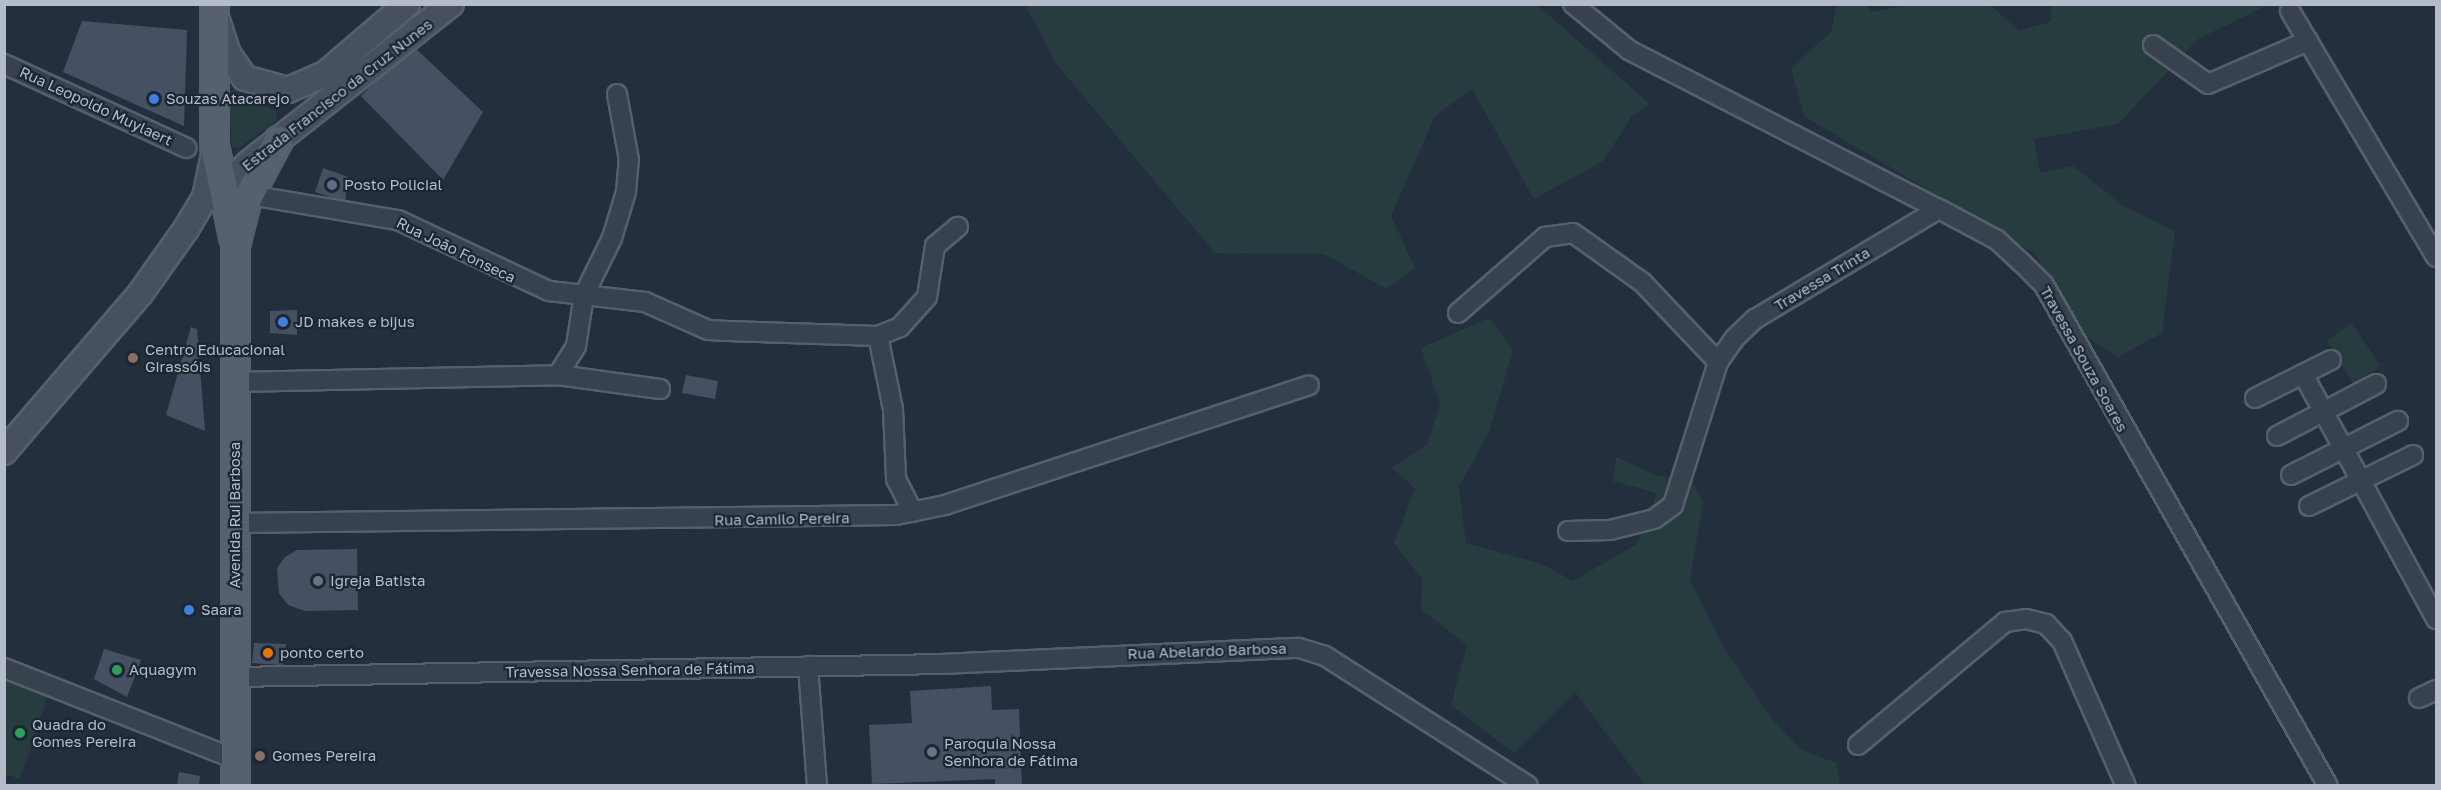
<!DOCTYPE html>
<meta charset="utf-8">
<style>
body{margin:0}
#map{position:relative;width:2441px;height:790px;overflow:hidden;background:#242f3e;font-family:"Golos Text",sans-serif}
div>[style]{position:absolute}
.green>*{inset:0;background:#263c3f}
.building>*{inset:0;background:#455162}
.roads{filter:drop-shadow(2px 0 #565f6c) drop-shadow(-2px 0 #565f6c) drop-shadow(0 2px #565f6c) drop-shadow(0 -2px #565f6c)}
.minor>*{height:18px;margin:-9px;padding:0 9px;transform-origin:9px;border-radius:9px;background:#38414e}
.secondary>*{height:24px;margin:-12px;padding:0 12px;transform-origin:12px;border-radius:12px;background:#465061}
.primary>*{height:27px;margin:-13.5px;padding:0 13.5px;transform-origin:13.5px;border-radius:13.5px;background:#56606e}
.dots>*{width:16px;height:16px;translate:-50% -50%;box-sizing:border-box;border:3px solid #1d2633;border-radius:50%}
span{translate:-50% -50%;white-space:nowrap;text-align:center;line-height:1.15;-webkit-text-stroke:4.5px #1d2633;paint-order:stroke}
.street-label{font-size:15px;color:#b4bcc9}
.poi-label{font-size:15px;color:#b4bcc9}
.left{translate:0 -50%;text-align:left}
.frame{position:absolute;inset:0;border:6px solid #b4bcc9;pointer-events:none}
</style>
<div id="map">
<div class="green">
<i style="clip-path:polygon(1025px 5px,1537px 5px,1650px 104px,1632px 116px,1603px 161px,1534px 199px,1472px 89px,1435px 116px,1391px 216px,1415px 268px,1387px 289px,1324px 254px,1215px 253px,1057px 65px)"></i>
<i style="clip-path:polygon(1837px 5px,1866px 5px,1873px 12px,1908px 5px,1990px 5px,2019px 30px,2051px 22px,2051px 5px,2268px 5px,2198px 39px,2118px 124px,2034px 139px,2040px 173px,2073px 166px,2125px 207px,2175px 231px,2162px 333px,2118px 357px,2086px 337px,2034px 253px,1804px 116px,1791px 68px,1831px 32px)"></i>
<i style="clip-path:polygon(233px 89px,276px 111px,277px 120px,240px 147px,232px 147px,228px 94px)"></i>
<i style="clip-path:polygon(1489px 318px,1513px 350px,1489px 432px,1459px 487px,1466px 543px,1542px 564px,1573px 581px,1637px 544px,1657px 493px,1613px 481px,1616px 457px,1658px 476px,1691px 479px,1703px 503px,1690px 579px,1721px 643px,1771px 718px,1802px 750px,1836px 763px,1840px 785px,1645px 785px,1575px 692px,1514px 753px,1451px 705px,1467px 645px,1421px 609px,1422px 579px,1394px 543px,1415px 489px,1392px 467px,1427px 445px,1440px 404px,1421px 348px)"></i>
<i style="clip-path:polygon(2351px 323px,2381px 366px,2353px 383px,2327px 341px)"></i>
<i style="clip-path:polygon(5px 677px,49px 692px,20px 779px,5px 774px)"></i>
</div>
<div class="building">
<i style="clip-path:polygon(82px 21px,187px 30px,184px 126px,63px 72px)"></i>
<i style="clip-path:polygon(412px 45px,483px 112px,443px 180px,361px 96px)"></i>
<i style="clip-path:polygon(323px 168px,348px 177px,345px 202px,315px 192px)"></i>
<i style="clip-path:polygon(297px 310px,297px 335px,270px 333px,270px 311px)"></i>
<i style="clip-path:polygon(191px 327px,197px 329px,205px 431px,166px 415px)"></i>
<i style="clip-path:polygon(686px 375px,718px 381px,715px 399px,682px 393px)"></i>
<i style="clip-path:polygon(357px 549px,358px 610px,305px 611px,288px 605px,279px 593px,277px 568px,285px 557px,297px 550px)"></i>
<i style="clip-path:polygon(254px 643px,286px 644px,283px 665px,252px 663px)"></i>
<i style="clip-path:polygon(104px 649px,141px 660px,127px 697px,94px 679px)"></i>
<i style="clip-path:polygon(991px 686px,992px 710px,1019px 709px,1022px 786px,995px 786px,995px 779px,872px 784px,869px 725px,912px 723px,910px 691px)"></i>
<i style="clip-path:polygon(179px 772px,200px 776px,199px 786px,177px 786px)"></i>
</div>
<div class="roads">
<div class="minor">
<i style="left:1573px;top:4px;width:72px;rotate:39.4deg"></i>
<i style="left:1629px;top:50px;width:348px;rotate:27.2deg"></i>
<i style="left:1939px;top:209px;width:66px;rotate:28.1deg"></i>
<i style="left:1997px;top:240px;width:34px;rotate:43deg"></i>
<i style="left:2022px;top:263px;width:31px;rotate:45deg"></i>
<i style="left:2044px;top:285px;width:576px;rotate:60.45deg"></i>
<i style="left:2290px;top:11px;width:286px;rotate:59.3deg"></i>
<i style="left:2153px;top:45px;width:67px;rotate:35.3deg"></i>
<i style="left:2208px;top:84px;width:109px;rotate:-23.3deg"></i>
<i style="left:4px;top:64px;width:201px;rotate:24.7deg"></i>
<i style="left:238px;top:193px;width:162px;rotate:9.6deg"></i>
<i style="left:398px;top:220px;width:167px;rotate:25.2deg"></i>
<i style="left:549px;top:291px;width:97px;rotate:6.5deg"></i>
<i style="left:645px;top:302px;width:69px;rotate:24deg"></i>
<i style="left:708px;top:330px;width:20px;rotate:3deg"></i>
<i style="left:728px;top:331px;width:150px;rotate:1.9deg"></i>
<i style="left:878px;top:336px;width:24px;rotate:-22deg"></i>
<i style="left:900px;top:327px;width:40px;rotate:-48deg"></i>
<i style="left:927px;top:297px;width:52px;rotate:-81.1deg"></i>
<i style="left:935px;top:246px;width:30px;rotate:-40deg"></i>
<i style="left:1458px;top:313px;width:116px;rotate:-41.1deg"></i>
<i style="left:1545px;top:237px;width:28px;rotate:-8deg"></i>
<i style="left:1573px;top:233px;width:86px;rotate:35.5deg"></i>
<i style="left:1643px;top:283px;width:109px;rotate:46.5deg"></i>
<i style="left:878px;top:336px;width:75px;rotate:78.4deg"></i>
<i style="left:893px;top:409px;width:70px;rotate:87.5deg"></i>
<i style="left:896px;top:479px;width:37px;rotate:63deg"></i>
<i style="left:2303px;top:374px;width:279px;rotate:61.5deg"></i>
<i style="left:558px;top:375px;width:34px;rotate:-58deg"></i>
<i style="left:576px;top:346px;width:52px;rotate:-81.1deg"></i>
<i style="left:584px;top:295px;width:64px;rotate:-63.8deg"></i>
<i style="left:612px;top:238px;width:48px;rotate:-73.1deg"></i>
<i style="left:626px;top:192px;width:32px;rotate:-85deg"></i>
<i style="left:629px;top:160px;width:67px;rotate:-100.3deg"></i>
<i style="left:235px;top:382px;width:323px;rotate:-1.2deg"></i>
<i style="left:558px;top:375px;width:103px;rotate:7.8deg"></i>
<i style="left:2255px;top:398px;width:85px;rotate:-26.6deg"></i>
<i style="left:2277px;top:436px;width:112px;rotate:-27.7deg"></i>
<i style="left:2291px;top:475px;width:120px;rotate:-26.8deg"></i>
<i style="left:2309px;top:506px;width:116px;rotate:-26.1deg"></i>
<i style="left:235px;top:523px;width:661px;rotate:-0.69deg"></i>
<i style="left:896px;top:515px;width:50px;rotate:-11.5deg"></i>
<i style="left:945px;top:505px;width:383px;rotate:-18.2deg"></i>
<i style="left:1568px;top:531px;width:42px;rotate:-1.4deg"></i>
<i style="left:1610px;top:530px;width:45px;rotate:-14deg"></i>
<i style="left:1654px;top:519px;width:24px;rotate:-36deg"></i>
<i style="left:1673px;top:505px;width:150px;rotate:-72.5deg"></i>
<i style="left:1718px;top:362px;width:29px;rotate:-55deg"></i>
<i style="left:1735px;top:338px;width:28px;rotate:-44deg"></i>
<i style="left:1755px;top:319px;width:214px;rotate:-30.9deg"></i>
<i style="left:808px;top:666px;width:120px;rotate:85.7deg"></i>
<i style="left:4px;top:668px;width:248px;rotate:21.5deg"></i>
<i style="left:235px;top:677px;width:706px;rotate:-1.05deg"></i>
<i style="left:941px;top:664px;width:358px;rotate:-2.6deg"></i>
<i style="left:1299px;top:648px;width:27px;rotate:17deg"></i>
<i style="left:1325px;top:656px;width:241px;rotate:32.6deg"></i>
<i style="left:2419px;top:698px;width:19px;rotate:-25deg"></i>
<i style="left:1858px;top:745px;width:192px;rotate:-39.9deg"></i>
<i style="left:2005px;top:622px;width:21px;rotate:-8deg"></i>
<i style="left:2026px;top:619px;width:21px;rotate:14deg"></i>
<i style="left:2046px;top:624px;width:23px;rotate:47deg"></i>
<i style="left:2062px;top:641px;width:158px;rotate:66.2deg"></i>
</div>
<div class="secondary">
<i style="left:218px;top:23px;width:33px;rotate:72deg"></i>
<i style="left:228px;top:54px;width:29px;rotate:55deg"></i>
<i style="left:245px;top:78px;width:45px;rotate:15.6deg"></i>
<i style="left:288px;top:90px;width:40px;rotate:-23.4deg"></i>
<i style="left:325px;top:74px;width:108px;rotate:-40.5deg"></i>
<i style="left:213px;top:198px;width:50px;rotate:-44.2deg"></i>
<i style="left:249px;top:163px;width:257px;rotate:-38.2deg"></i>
<i style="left:4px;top:452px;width:208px;rotate:-49.3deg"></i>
<i style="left:140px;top:294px;width:80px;rotate:-54.7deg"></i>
<i style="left:186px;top:229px;width:37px;rotate:-59deg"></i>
<i style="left:205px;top:197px;width:44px;rotate:-78.2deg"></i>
</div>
<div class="primary">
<i style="left:214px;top:4px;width:141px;rotate:90deg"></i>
<i style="left:214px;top:145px;width:94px;rotate:78.3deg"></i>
<i style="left:235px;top:786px;width:541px;rotate:-90deg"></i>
<i style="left:235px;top:245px;width:49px;rotate:-75.7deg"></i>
<i style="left:247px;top:198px;width:66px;rotate:-61.9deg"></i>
</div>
</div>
<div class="dots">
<i style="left:154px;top:99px;background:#3f7fe0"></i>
<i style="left:332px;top:185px;background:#5c6f8a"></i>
<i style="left:283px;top:322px;background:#3f7fe0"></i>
<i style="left:133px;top:358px;background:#8d6e63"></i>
<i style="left:318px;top:581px;background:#6b7280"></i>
<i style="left:189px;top:610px;background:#3f7fe0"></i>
<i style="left:268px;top:653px;background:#e8710a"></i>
<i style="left:117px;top:670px;background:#2e9e5b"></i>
<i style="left:20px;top:733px;background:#2e9e5b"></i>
<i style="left:932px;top:752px;background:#6b7280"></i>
<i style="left:260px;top:756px;background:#8d6e63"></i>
</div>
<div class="street-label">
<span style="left:337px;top:95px;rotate:-38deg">Estrada Francisco da Cruz Nunes</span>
<span style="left:96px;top:106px;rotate:25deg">Rua Leopoldo Muylaert</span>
<span style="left:456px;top:250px;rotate:26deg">Rua João Fonseca</span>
<span style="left:1822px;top:279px;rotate:-31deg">Travessa Trinta</span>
<span style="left:2084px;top:359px;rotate:61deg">Travessa Souza Soares</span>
<span style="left:235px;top:515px;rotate:-90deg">Avenida Rui Barbosa</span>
<span style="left:782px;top:519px;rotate:-1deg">Rua Camilo Pereira</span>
<span style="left:1207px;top:651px;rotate:-2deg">Rua Abelardo Barbosa</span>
<span style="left:630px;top:670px;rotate:-1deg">Travessa Nossa Senhora de Fátima</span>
</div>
<div class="poi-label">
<span class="left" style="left:166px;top:99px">Souzas Atacarejo</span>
<span class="left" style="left:344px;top:185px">Posto Policial</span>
<span class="left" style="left:295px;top:322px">JD makes e bijus</span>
<span class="left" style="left:145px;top:358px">Centro Educacional<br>Girassóis</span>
<span class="left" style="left:330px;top:581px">Igreja Batista</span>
<span class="left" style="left:201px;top:610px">Saara</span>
<span class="left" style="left:280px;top:653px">ponto certo</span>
<span class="left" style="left:129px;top:670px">Aquagym</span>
<span class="left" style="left:32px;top:733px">Quadra do<br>Gomes Pereira</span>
<span class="left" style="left:944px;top:752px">Paroquia Nossa<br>Senhora de Fátima</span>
<span class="left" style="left:272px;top:756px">Gomes Pereira</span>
</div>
<div class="frame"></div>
</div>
